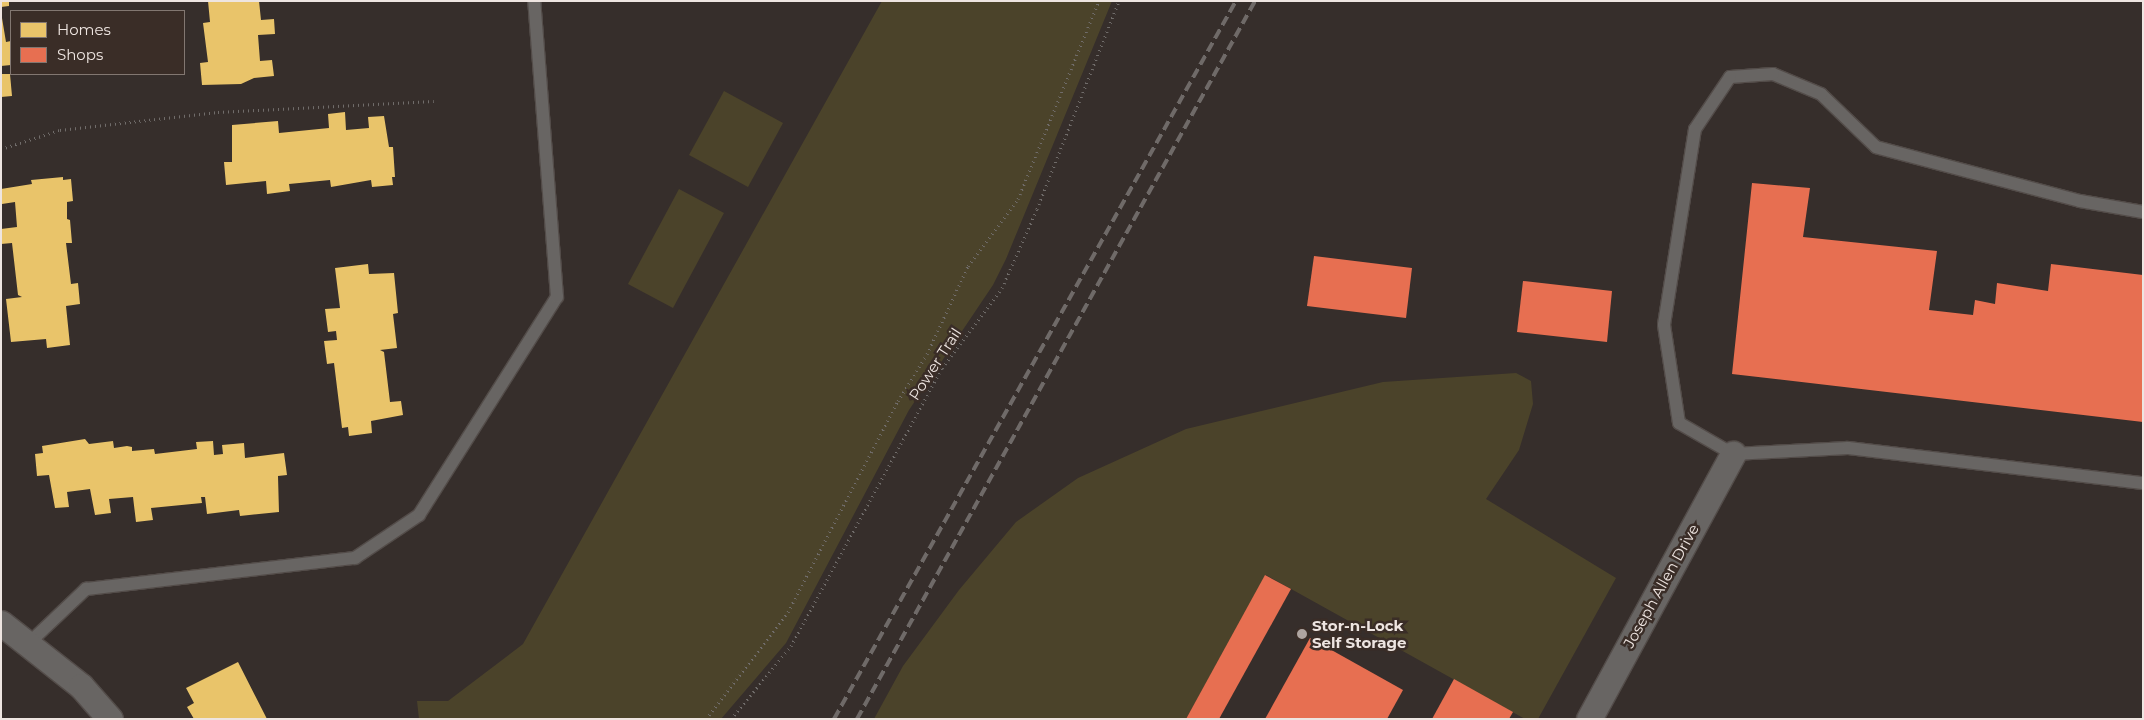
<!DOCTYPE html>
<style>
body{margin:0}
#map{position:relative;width:2144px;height:720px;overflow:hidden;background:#362e2b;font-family:Montserrat,sans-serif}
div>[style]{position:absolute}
.green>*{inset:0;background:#4b432a}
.homes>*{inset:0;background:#e9c46a}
.shops>*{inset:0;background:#e76f51}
.path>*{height:3px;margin-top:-1.5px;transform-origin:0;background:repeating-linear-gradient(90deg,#706c6a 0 1px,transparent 0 5px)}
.roads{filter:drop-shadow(1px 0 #534c49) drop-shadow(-1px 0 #534c49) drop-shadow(0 1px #534c49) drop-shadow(0 -1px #534c49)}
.lane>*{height:12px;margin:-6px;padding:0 6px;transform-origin:6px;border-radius:6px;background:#686563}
.street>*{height:25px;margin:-12.5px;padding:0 12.5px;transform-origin:12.5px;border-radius:12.5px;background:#686563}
.rail>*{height:4px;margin-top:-2px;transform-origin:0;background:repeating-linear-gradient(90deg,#6f6a68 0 10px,transparent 0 15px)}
.dots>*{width:14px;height:14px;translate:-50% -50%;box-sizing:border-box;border:2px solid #3a2d27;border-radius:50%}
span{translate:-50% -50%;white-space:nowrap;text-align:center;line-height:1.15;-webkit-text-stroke:5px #3a2d27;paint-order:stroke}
.street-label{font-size:15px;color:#eee5e1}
.poi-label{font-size:15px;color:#eee5e1;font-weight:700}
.left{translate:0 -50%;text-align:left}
.frame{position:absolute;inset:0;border:2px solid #eee5e1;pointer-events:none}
.legend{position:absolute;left:10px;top:10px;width:175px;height:65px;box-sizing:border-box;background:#3a2d27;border:1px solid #827771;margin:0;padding:6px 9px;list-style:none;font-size:15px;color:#eee5e1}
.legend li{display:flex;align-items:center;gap:10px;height:25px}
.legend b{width:25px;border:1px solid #827771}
</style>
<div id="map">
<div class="green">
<i style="clip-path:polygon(882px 1px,1112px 1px,1006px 259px,993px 285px,909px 410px,786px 643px,721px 719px,419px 719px,417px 701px,448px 701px,523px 644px)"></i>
<i style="clip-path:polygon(724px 91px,783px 123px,748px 187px,689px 155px)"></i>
<i style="clip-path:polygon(679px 189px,724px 213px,673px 308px,628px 284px)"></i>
<i style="clip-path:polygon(1516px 373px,1531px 381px,1533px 404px,1519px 450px,1486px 499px,1616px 578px,1538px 719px,1525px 719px,1266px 575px,1186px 719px,874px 719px,903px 666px,959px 590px,1016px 522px,1078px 478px,1186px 429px,1383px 382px)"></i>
</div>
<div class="homes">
<i style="clip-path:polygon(1px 1px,9px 1px,9px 6px,1px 7px)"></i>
<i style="clip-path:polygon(208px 1px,259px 1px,261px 20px,274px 19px,275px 34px,258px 35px,260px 61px,272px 60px,274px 76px,254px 78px,241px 84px,202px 85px,200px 63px,208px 62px,203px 23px,210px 22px)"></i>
<i style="clip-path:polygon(1px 12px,6px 42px,11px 41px,11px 65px,1px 66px)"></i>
<i style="clip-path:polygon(1px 74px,10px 74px,12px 96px,1px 97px)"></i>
<i style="clip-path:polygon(345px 112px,346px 130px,369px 128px,368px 117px,384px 116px,389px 147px,393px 147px,395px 177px,392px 177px,393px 185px,372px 187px,371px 180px,331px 187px,330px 180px,289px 184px,290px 191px,267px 194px,266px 181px,226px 185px,224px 162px,232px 162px,232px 125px,278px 121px,279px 133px,329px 128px,328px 114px)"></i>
<i style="clip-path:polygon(63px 177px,63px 180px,71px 179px,73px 201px,67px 202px,67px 219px,70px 220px,72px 243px,66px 243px,71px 284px,78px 283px,80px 304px,66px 306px,70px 345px,47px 348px,46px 339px,11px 342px,6px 299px,22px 297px,18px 295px,12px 243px,1px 244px,1px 229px,17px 227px,15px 202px,2px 204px,1px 189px,32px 184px,31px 180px)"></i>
<i style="clip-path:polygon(368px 264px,369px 274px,394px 273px,398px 313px,393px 314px,397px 348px,380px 350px,384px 352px,390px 402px,401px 401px,403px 415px,371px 421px,372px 433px,349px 436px,348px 427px,342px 428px,334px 363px,327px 364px,324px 341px,337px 340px,336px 331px,328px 332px,325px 309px,340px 308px,335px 268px)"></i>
<i style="clip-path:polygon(85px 439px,89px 444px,113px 441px,114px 448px,127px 446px,132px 447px,132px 451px,154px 449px,155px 454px,197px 449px,196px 442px,213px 441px,214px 455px,223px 454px,222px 445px,244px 443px,245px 458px,284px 453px,287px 475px,278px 476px,279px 512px,240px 516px,239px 510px,207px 514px,205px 497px,201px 497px,202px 503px,151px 508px,153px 520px,136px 522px,133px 497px,109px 499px,111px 513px,95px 515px,90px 489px,67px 492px,69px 507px,55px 508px,49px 475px,37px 476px,35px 454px,43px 453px,42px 446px)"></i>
<i style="clip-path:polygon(238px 662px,267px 719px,194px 719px,187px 707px,194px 703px,186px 688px)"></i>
</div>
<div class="shops">
<i style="clip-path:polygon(1752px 183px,1810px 188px,1803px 237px,1937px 251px,1929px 310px,1973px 315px,1975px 300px,1995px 304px,1997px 283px,2048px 291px,2051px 264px,2143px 275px,2143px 422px,1732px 374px)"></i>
<i style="clip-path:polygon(1314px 256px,1412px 268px,1406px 318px,1307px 306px)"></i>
<i style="clip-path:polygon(1523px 281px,1612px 291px,1607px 342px,1517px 332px)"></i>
<i style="clip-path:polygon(1265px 575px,1291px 589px,1219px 719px,1186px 719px)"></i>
<i style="clip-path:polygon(1310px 638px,1403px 690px,1387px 719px,1265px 719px)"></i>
<i style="clip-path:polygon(1454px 679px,1513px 712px,1509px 719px,1432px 719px)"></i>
</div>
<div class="path">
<i style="left:1px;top:149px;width:62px;rotate:-17.9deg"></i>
<i style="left:60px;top:130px;width:159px;rotate:-6.5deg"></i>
<i style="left:218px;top:112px;width:216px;rotate:-2.9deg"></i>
<i style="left:706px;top:719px;width:135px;rotate:-52.5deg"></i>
<i style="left:788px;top:612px;width:238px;rotate:-62.5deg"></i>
<i style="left:898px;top:401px;width:55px;rotate:-58.3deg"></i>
<i style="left:927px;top:354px;width:97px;rotate:-65deg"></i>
<i style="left:968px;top:266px;width:84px;rotate:-53.3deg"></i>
<i style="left:1018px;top:199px;width:214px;rotate:-67.8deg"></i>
<i style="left:731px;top:719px;width:94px;rotate:-50.6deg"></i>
<i style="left:791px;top:646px;width:316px;rotate:-61.5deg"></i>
<i style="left:942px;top:368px;width:100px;rotate:-53.1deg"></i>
<i style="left:1002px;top:288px;width:86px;rotate:-66.1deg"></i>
<i style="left:1037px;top:209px;width:224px;rotate:-68.5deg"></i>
</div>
<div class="roads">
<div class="lane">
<i style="left:2143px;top:212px;width:64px;rotate:-170.1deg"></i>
<i style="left:2080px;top:201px;width:211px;rotate:-165.2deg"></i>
<i style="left:1876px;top:147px;width:76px;rotate:-136.1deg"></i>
<i style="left:1821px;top:94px;width:52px;rotate:-157.4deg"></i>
<i style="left:1773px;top:74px;width:43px;rotate:176deg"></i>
<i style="left:1730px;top:77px;width:63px;rotate:123.9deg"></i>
<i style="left:1695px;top:129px;width:198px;rotate:99deg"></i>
<i style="left:1664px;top:325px;width:99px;rotate:81.3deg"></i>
<i style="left:1679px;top:423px;width:62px;rotate:29.9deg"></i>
<i style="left:1733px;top:454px;width:115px;rotate:-3deg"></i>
<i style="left:1848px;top:448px;width:297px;rotate:6.8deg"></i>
<i style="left:29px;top:643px;width:79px;rotate:-43.5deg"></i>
<i style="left:86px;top:589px;width:271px;rotate:-6.6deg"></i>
<i style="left:355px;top:558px;width:77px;rotate:-33.9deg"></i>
<i style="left:419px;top:515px;width:258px;rotate:-57.7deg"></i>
<i style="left:557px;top:297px;width:297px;rotate:-94.4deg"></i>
</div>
<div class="street">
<i style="left:1px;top:623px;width:102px;rotate:38.2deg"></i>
<i style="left:81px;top:686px;width:44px;rotate:48.7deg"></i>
<i style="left:1589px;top:719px;width:302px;rotate:-61.5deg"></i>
</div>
</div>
<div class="rail">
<i style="left:834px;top:719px;width:823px;rotate:-60.76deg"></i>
<i style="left:857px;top:719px;width:821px;rotate:-61deg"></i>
</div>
<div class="dots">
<i style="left:1302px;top:634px;background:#aea5a1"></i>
</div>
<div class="street-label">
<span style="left:935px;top:364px;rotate:-57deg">Power Trail</span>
<span style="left:1661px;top:586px;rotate:-61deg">Joseph Allen Drive</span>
</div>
<div class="poi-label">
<span class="left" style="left:1312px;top:634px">Stor-n-Lock<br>Self Storage</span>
</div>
<div class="frame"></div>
<ul class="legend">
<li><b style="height:14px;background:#e9c46a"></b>Homes</li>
<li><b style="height:14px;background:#e76f51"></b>Shops</li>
</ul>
</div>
